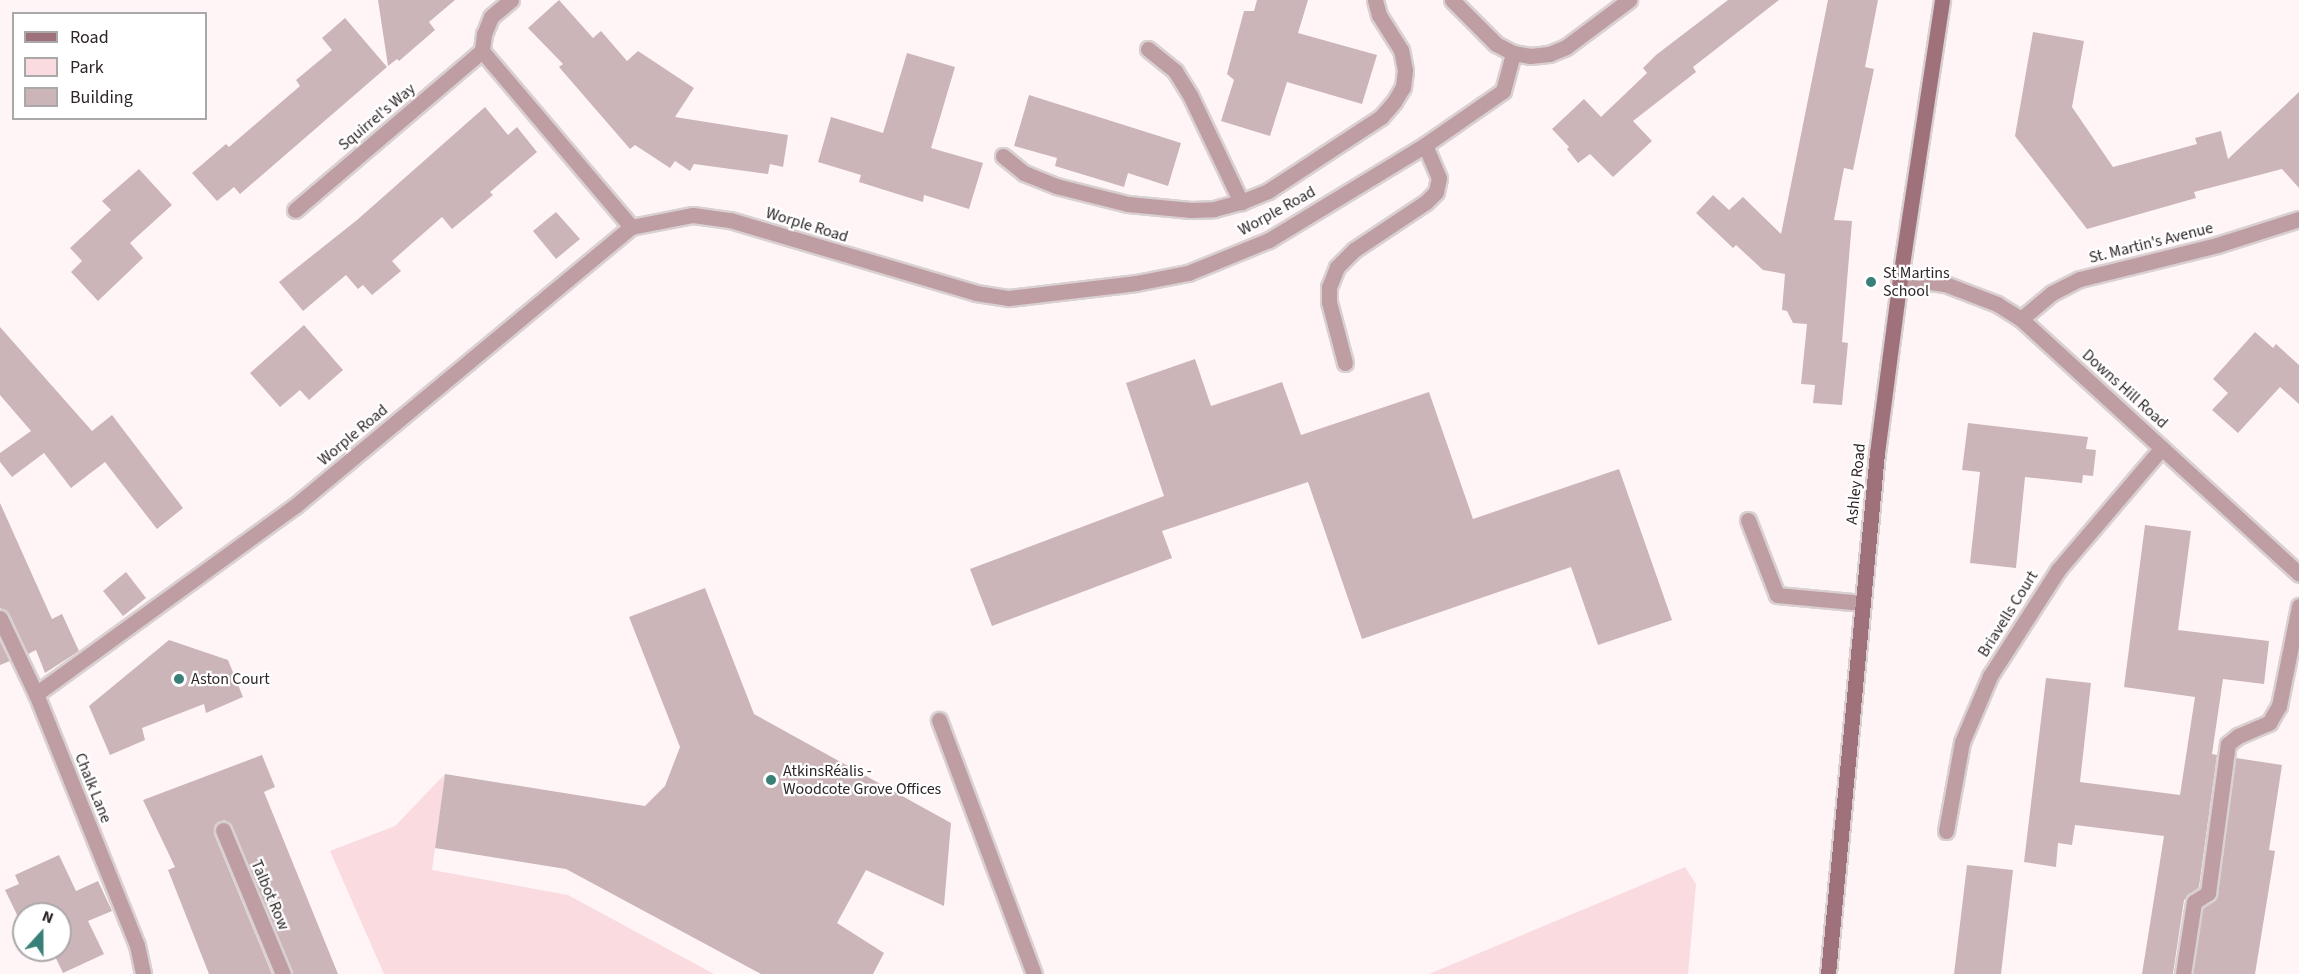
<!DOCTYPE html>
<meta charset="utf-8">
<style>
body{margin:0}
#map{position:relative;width:2299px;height:974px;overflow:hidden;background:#fff5f7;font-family:"Source Sans 3",sans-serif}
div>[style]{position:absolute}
.green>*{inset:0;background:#fadbe0}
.building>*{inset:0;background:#cbb5b9}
.roads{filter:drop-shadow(2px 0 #d9d0d2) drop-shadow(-2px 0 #d9d0d2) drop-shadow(0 2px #d9d0d2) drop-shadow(0 -2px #d9d0d2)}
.service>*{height:15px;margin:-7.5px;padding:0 7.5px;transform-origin:7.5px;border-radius:7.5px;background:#be9da3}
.minor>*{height:15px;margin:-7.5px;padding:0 7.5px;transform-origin:7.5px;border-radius:7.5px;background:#be9da3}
.secondary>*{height:15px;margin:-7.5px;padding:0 7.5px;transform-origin:7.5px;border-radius:7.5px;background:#9f717a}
.dots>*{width:16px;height:16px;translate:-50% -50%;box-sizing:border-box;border:3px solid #fff;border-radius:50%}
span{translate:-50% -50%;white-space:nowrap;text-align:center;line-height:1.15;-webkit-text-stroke:4.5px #fff;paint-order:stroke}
.street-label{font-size:16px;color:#2e2527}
.poi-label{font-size:16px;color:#2e2527}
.left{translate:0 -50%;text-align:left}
.legend{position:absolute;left:12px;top:12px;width:195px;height:108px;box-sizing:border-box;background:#fff;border:2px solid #aba8a9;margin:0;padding:8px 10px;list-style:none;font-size:18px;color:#2e2527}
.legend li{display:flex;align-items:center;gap:12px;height:30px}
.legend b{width:30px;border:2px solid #aba8a9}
.north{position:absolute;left:12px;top:902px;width:60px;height:60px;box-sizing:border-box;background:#fff;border:2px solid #aba8a9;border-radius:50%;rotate:21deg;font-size:16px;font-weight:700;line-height:24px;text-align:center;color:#2e2527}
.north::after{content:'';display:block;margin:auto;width:21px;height:27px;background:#387f78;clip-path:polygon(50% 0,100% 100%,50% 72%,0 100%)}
</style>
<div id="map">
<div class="green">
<i style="clip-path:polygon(445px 774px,432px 870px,568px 895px,714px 974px,384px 974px,330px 851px,395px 826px)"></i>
<i style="clip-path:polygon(1685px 867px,1696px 884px,1688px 974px,1429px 974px)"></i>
</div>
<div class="building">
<i style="clip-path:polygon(378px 0,455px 0,429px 22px,435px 30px,399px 61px,397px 59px,388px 66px)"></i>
<i style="clip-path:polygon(559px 0,593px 38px,601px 31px,627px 61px,638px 51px,694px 88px,675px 117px,788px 135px,783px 167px,770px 164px,768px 174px,694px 164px,690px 171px,675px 161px,670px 168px,635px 145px,630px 149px,559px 67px,563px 64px,528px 28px)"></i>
<i style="clip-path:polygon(1257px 0,1308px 0,1298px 33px,1377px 55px,1362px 104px,1287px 82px,1270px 136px,1221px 121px,1234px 80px,1227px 74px,1244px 11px,1254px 11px)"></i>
<i style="clip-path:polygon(1728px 0,1779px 0,1693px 67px,1696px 72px,1633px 121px,1652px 141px,1613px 177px,1590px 154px,1578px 163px,1567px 149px,1569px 147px,1552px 129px,1584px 99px,1601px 117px,1647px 73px,1643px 68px,1656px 55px)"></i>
<i style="clip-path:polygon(1828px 0,1878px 0,1865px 67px,1874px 69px,1853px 170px,1844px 168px,1834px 220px,1852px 221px,1842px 342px,1848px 343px,1842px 405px,1813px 403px,1815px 385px,1801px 384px,1807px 324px,1793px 323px,1787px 311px,1782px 310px,1785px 274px,1763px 270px,1736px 245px,1733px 248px,1696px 213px,1713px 195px,1729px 210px,1743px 197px,1781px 234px)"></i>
<i style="clip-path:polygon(345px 18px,387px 67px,240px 194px,234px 187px,217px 201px,192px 173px,226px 144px,229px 147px,300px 86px,296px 80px,332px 50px,322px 38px)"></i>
<i style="clip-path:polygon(2033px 32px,2084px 41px,2072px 107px,2113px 167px,2197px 144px,2195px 138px,2221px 131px,2228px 159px,2299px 92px,2299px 188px,2282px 169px,2194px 192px,2196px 198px,2087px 229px,2015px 136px)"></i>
<i style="clip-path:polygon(907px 53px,955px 67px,931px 148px,983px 163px,969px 209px,924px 195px,923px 202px,859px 182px,861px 175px,818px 162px,831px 117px,883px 133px)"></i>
<i style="clip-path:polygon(1029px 95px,1181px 143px,1168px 186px,1128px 173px,1124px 187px,1055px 166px,1057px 158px,1014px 146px)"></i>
<i style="clip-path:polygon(485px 107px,508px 135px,517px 127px,537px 152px,490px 192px,493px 195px,452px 229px,442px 217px,392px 261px,401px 271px,372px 295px,363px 285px,358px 289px,346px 275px,303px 311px,279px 282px,357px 220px)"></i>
<i style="clip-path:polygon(139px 169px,172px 205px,130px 243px,143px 258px,98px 301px,71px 272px,82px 261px,70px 248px,111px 210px,102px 201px)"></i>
<i style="clip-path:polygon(556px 212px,580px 239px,556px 259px,533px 231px)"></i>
<i style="clip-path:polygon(304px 325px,343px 370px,309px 400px,300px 390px,280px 407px,250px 373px)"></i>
<i style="clip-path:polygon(0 327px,92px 431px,112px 415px,183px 508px,157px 529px,105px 462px,71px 488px,44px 453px,12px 477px,0 462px,0 453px,31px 431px,0 395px)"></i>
<i style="clip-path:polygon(2255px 332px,2273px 348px,2276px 344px,2299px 365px,2299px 404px,2280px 387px,2238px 433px,2212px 410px,2228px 393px,2213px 379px)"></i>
<i style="clip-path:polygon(1195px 359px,1211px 406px,1282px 382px,1301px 435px,1429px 392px,1473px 519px,1619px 469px,1672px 620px,1598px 645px,1571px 567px,1362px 639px,1308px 482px,1162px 531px,1172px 558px,992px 626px,970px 569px,1164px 496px,1126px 383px)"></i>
<i style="clip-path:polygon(1968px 423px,2088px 437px,2086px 449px,2096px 450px,2093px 476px,2083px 475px,2082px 483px,2025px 477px,2016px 568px,1970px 563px,1980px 472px,1962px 470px)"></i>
<i style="clip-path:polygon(0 503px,52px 619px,62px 614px,79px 651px,45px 673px,36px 650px,28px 654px,9px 614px,0 608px)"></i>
<i style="clip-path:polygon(2145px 525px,2191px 531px,2178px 630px,2269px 641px,2264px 684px,2223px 679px,2212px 754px,2217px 755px,2199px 887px,2184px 900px,2173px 974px,2142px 974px,2164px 836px,2075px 825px,2072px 845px,2058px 843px,2056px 867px,2024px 862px,2046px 678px,2091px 683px,2080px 782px,2180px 795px,2195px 697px,2124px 687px)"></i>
<i style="clip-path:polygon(126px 572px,146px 598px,123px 616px,103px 591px)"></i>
<i style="clip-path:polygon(705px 588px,754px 714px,951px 823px,944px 906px,866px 870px,837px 923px,884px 953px,873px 974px,761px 974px,566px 869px,435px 848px,445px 774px,645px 806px,665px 786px,680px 747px,629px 617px)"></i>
<i style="clip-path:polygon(169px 640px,228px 660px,243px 697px,206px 713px,204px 704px,142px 728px,145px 740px,110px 755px,89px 706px)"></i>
<i style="clip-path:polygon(0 641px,10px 661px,0 665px)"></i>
<i style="clip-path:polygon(262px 755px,275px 787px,264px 792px,338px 974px,293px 974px,232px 826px,224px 820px,215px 825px,214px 834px,272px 974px,209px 974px,168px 870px,175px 867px,143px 800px)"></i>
<i style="clip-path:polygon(2236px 758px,2282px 765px,2269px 850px,2275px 851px,2255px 974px,2193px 974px,2203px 908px,2214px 901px,2218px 894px)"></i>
<i style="clip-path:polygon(59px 855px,76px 891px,98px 881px,112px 911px,88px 921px,104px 954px,63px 973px,52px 950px,60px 950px,60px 914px,24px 914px,24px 919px,20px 921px,5px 890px,19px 884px,15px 875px)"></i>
<i style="clip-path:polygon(1967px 865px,2013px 870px,2001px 974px,1954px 974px)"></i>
</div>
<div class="roads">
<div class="service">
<i style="left:1148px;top:49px;width:35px;rotate:39deg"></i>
<i style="left:1175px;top:71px;width:28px;rotate:58deg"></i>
<i style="left:1190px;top:95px;width:119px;rotate:64.5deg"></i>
<i style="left:1003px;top:156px;width:27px;rotate:39deg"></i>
<i style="left:1024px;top:173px;width:35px;rotate:22deg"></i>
<i style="left:1056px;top:186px;width:74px;rotate:14deg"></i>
<i style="left:1128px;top:204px;width:63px;rotate:5.4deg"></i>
<i style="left:1191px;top:210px;width:23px;rotate:-2deg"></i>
<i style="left:1214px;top:209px;width:28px;rotate:-15deg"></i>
<i style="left:1241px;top:202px;width:29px;rotate:-22deg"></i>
<i style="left:1268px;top:191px;width:135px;rotate:-33.2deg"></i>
<i style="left:1381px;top:117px;width:20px;rotate:-49deg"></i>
<i style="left:1394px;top:102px;width:17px;rotate:-59deg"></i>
<i style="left:1403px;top:87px;width:17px;rotate:-83deg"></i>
<i style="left:1405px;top:70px;width:20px;rotate:-101deg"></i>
<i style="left:1401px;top:50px;width:41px;rotate:-122.2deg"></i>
<i style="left:1379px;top:15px;width:16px;rotate:-105deg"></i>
<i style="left:1345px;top:363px;width:63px;rotate:-104.7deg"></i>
<i style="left:1329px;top:302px;width:15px;rotate:-90deg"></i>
<i style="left:1329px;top:287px;width:22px;rotate:-68deg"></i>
<i style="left:1337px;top:267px;width:24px;rotate:-45deg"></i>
<i style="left:1354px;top:250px;width:87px;rotate:-33.7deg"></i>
<i style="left:1426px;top:202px;width:14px;rotate:-45deg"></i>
<i style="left:1436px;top:192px;width:14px;rotate:-78deg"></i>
<i style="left:1439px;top:178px;width:36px;rotate:-113deg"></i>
<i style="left:1748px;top:520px;width:80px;rotate:68.9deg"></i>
<i style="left:1777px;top:595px;width:86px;rotate:5.3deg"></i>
<i style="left:939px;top:720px;width:271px;rotate:69.5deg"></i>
<i style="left:2183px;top:974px;width:73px;rotate:-81.3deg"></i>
<i style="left:2194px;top:902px;width:17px;rotate:-33deg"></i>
<i style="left:2208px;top:893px;width:150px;rotate:-82.4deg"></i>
<i style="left:2228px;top:744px;width:13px;rotate:-39deg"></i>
<i style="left:2238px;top:736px;width:34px;rotate:-23deg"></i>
<i style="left:2269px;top:723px;width:20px;rotate:-60deg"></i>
<i style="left:2279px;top:706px;width:102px;rotate:-78.7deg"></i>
</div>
<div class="minor">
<i style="left:511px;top:0;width:26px;rotate:140deg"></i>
<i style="left:491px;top:17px;width:18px;rotate:112deg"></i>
<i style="left:484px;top:34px;width:17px;rotate:97deg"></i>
<i style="left:482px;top:51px;width:231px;rotate:49.7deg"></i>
<i style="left:1452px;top:0;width:62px;rotate:45deg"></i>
<i style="left:1496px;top:44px;width:19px;rotate:28deg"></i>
<i style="left:1513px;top:53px;width:17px;rotate:10deg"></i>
<i style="left:1530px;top:56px;width:19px;rotate:-6deg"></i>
<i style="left:1549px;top:54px;width:18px;rotate:-22deg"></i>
<i style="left:1566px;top:47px;width:79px;rotate:-36.7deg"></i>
<i style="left:295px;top:210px;width:245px;rotate:-40.4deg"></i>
<i style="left:1900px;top:278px;width:45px;rotate:7.6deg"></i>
<i style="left:1945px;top:284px;width:56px;rotate:21deg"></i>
<i style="left:1997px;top:304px;width:28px;rotate:32deg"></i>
<i style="left:2021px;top:319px;width:377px;rotate:42.5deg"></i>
<i style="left:2021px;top:319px;width:40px;rotate:-40deg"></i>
<i style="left:2052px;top:293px;width:31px;rotate:-27deg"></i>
<i style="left:2080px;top:279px;width:141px;rotate:-13.9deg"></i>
<i style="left:2217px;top:245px;width:86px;rotate:-17.6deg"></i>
<i style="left:0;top:618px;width:84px;rotate:64.7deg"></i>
<i style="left:36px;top:694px;width:271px;rotate:68.1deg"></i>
<i style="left:137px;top:945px;width:30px;rotate:78deg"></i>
<i style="left:36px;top:694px;width:320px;rotate:-36deg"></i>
<i style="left:295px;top:506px;width:437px;rotate:-39.7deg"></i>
<i style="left:631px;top:227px;width:63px;rotate:-11deg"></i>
<i style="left:693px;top:215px;width:37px;rotate:8deg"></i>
<i style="left:730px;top:220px;width:257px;rotate:16.5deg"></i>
<i style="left:976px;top:293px;width:33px;rotate:9deg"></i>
<i style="left:1009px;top:298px;width:128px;rotate:-6.7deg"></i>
<i style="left:1136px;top:283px;width:53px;rotate:-10.9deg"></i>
<i style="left:1188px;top:273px;width:87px;rotate:-22.2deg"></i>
<i style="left:1269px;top:240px;width:183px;rotate:-31.3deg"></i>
<i style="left:1425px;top:145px;width:95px;rotate:-34.7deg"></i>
<i style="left:1503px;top:91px;width:39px;rotate:-75deg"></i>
<i style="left:223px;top:830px;width:156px;rotate:67.4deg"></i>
<i style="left:1946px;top:831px;width:90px;rotate:-79.8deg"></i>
<i style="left:1962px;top:742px;width:72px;rotate:-67deg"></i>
<i style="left:1990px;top:676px;width:126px;rotate:-57.3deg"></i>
<i style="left:2058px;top:570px;width:160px;rotate:-49.6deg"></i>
</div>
<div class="secondary">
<i style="left:1828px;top:974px;width:523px;rotate:-84.63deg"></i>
<i style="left:1877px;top:453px;width:177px;rotate:-82.5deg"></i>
<i style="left:1900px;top:278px;width:281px;rotate:-81.4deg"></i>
</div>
</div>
<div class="dots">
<i style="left:1871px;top:282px;background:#387f78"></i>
<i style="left:179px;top:679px;background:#387f78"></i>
<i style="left:771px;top:780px;background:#387f78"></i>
</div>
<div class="street-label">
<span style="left:377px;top:117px;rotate:-40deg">Squirrel's Way</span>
<span style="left:1277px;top:211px;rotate:-29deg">Worple Road</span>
<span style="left:807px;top:225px;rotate:17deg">Worple Road</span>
<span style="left:2151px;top:243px;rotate:-14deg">St. Martin's Avenue</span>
<span style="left:2125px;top:389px;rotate:42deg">Downs Hill Road</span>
<span style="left:353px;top:435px;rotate:-40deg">Worple Road</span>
<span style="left:1856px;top:484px;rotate:-84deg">Ashley Road</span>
<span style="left:2008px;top:614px;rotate:-58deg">Briavells Court</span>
<span style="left:93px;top:788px;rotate:68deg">Chalk Lane</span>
<span style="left:270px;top:895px;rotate:67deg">Talbot Row</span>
</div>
<div class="poi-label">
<span class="left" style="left:1883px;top:282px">St Martins<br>School</span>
<span class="left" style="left:191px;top:679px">Aston Court</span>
<span class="left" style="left:783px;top:780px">AtkinsRéalis -<br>Woodcote Grove Offices</span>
</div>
<ul class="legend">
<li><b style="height:8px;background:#9f717a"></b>Road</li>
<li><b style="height:16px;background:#fadbe0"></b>Park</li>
<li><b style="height:16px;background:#cbb5b9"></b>Building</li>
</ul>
<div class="north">N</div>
</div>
